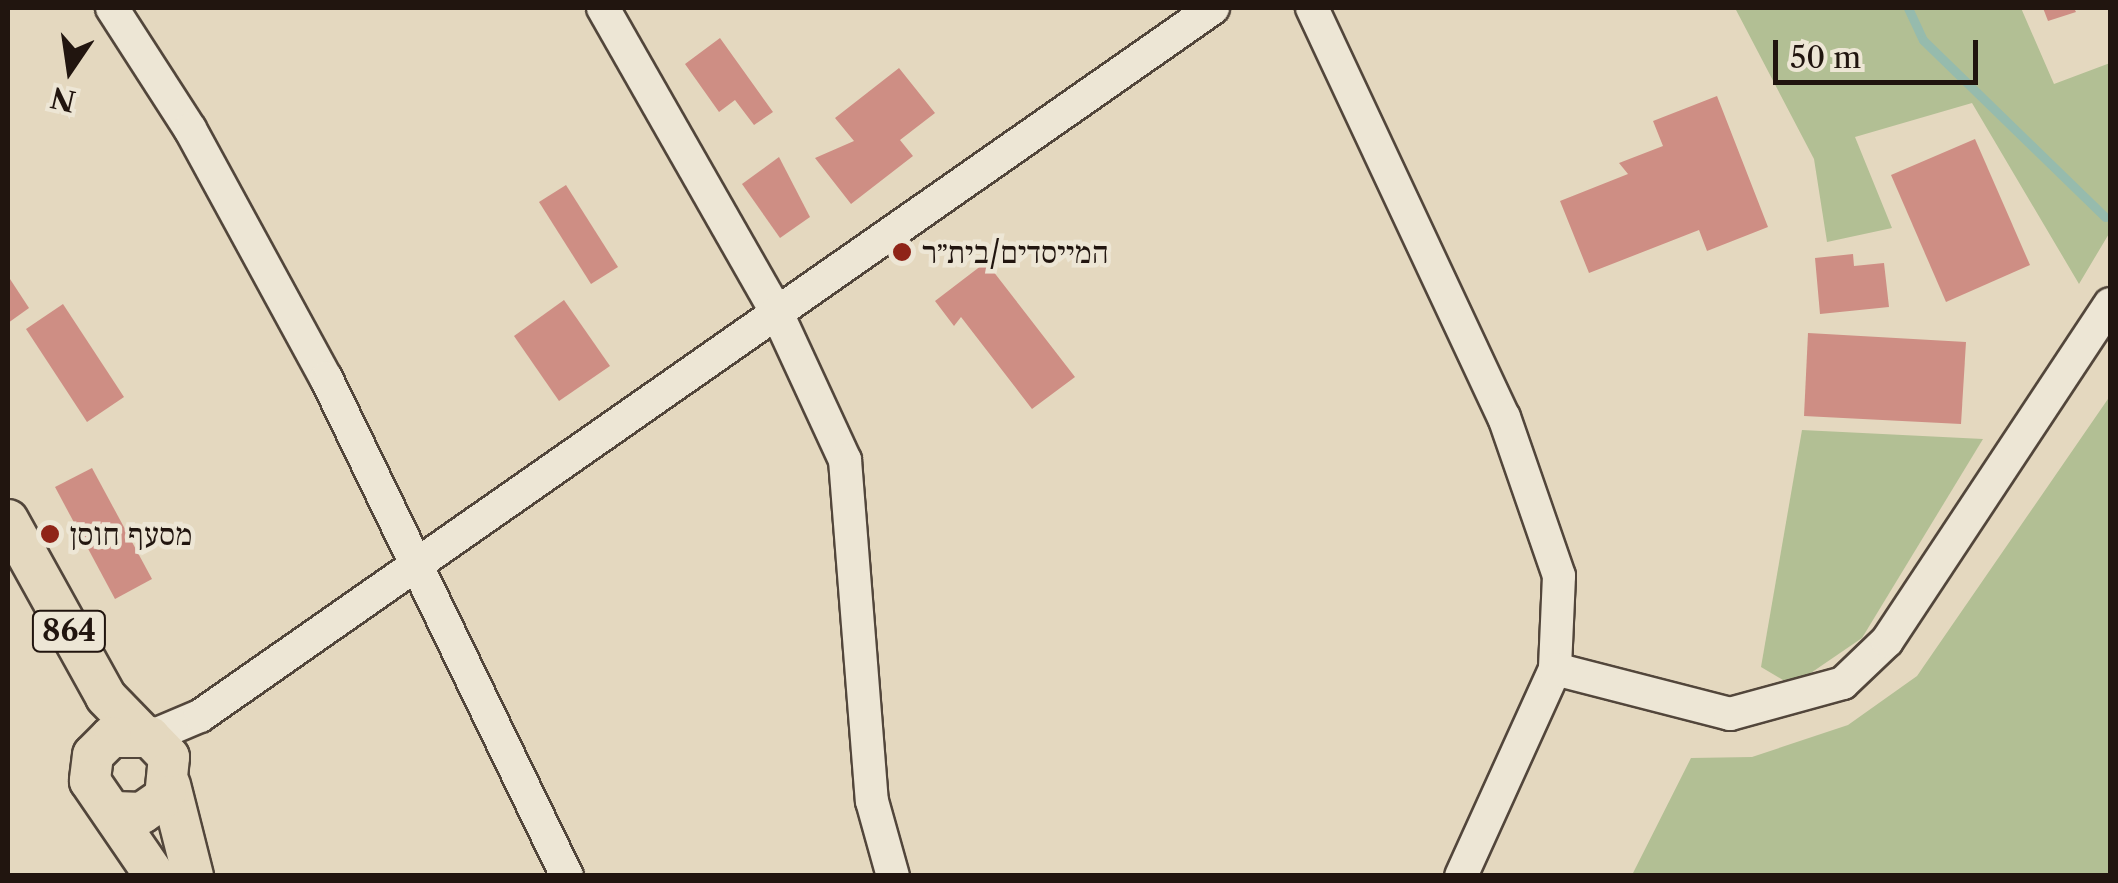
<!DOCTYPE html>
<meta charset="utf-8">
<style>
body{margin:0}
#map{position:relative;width:2118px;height:883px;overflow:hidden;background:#e4d8bf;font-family:"Libre Caslon Text","Frank Ruhl Libre",serif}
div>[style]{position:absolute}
.green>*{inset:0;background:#b2bf94}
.stream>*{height:9px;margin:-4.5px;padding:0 4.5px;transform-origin:4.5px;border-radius:4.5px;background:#96bbad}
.building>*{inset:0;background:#ce8e84}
.roads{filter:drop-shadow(2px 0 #52463b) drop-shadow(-2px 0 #52463b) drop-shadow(0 2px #52463b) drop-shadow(0 -2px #52463b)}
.minor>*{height:32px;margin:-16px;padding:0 16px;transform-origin:16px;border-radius:16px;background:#ede6d5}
.major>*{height:40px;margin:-20px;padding:0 20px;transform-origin:20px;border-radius:20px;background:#e4d8bf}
.dots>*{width:28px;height:28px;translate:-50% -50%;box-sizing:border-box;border:5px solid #ede6d5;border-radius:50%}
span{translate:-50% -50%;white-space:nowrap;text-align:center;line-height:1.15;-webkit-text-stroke:9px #ede6d5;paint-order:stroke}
.shield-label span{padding:2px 8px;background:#ede6d5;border:2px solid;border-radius:8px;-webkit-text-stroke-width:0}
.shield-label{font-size:30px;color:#21150f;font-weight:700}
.poi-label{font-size:32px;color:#21150f}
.left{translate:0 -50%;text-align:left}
.frame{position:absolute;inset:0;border:10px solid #21150f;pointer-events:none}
.north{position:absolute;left:20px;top:20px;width:100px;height:100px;-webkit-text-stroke:8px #ede6d5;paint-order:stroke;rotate:193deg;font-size:28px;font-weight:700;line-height:40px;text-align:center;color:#21150f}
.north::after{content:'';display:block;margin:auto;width:35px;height:45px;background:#21150f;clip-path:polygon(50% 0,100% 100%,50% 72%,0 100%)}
.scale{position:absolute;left:1773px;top:40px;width:205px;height:45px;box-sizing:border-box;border:5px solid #21150f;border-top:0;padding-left:12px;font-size:30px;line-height:35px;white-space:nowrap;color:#21150f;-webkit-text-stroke:8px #ede6d5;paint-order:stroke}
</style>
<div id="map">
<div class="green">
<i style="clip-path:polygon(1735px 8px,2021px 8px,2054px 84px,2110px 63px,2110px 232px,2079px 284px,1972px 103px,1855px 137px,1892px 228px,1827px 242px,1814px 159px)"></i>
<i style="clip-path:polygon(2110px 396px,2110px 875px,1632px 875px,1691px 758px,1752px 757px,1848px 725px,1917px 676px)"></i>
<i style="clip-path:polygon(1802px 430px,1983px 439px,1862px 638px,1802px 679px,1783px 680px,1761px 667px)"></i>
</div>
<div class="stream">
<i style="left:1908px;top:8px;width:35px;rotate:65deg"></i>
<i style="left:1923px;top:40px;width:254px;rotate:44.2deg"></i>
</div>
<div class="building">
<i style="clip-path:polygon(2043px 8px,2074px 8px,2076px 12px,2048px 21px)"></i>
<i style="clip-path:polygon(720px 38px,773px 112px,754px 125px,735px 100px,719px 112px,685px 64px)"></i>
<i style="clip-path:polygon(899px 68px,935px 113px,900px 140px,913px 156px,851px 204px,815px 158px,854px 141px,835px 118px)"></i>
<i style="clip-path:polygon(1717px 96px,1768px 227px,1707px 251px,1699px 230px,1589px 273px,1560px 201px,1628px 174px,1619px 163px,1663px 146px,1653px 121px)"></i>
<i style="clip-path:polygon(1975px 139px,2030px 265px,1946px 302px,1891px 175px)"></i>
<i style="clip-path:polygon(779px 157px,810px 217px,780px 238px,742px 184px)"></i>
<i style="clip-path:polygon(566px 185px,618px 267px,591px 284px,539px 202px)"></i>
<i style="clip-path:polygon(1853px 254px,1854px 266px,1884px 263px,1889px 307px,1820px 314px,1815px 258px)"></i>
<i style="clip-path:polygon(986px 262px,1075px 377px,1032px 409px,961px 317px,954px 326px,935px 301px)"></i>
<i style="clip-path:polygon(8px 276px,29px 308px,8px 323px)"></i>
<i style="clip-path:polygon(564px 300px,610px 366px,559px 401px,514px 336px)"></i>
<i style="clip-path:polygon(63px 304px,124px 397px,87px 422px,26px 329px)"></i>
<i style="clip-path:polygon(1808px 333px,1966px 342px,1961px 424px,1804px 416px)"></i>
<i style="clip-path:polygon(92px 468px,152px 579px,115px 599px,55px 487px)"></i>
</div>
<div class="roads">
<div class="minor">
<i style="left:112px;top:8px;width:144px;rotate:57.2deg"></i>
<i style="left:190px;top:129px;width:284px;rotate:61.4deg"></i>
<i style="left:326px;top:378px;width:553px;rotate:64.18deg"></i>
<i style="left:603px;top:8px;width:351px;rotate:60.3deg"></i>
<i style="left:777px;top:313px;width:162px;rotate:65.2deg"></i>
<i style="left:845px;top:460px;width:342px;rotate:85.5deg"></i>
<i style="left:872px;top:801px;width:78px;rotate:74.4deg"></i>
<i style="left:1312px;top:8px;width:452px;rotate:64.9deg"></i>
<i style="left:1504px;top:417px;width:168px;rotate:70.9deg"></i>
<i style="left:1559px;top:576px;width:93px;rotate:92.5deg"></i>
<i style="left:1555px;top:669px;width:227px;rotate:114.4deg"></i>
<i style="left:1555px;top:669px;width:181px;rotate:14.4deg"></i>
<i style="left:1730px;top:714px;width:117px;rotate:-15.3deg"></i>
<i style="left:1843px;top:683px;width:61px;rotate:-43.7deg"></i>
<i style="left:1887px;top:641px;width:404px;rotate:-56.5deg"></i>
<i style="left:150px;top:737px;width:54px;rotate:-22.8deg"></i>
<i style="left:200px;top:716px;width:1236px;rotate:-34.95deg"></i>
</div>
<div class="major">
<i style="left:8px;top:520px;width:202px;rotate:61deg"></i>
<i style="left:106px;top:697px;width:52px;rotate:45.8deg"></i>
<i style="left:170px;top:785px;width:94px;rotate:75.8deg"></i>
<i style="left:115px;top:812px;width:27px;rotate:2deg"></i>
<i style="left:142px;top:813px;width:28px;rotate:-35deg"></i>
<i style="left:165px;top:797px;width:40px;rotate:-84.3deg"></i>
<i style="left:169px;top:757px;width:28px;rotate:-134deg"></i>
<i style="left:150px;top:737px;width:39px;rotate:180deg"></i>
<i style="left:111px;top:737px;width:25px;rotate:135deg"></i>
<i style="left:93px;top:755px;width:26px;rotate:97deg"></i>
<i style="left:90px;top:781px;width:115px;rotate:55.6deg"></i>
</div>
</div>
<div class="dots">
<i style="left:902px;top:252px;background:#8f2418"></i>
<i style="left:50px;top:534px;background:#8f2418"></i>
</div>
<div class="shield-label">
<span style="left:69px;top:631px">864</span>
</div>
<div class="poi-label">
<span class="left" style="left:922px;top:252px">המייסדים/בית״ר</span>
<span class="left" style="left:70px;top:534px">מסעף חוסן</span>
</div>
<div class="frame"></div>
<div class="north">N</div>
<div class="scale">50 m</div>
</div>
